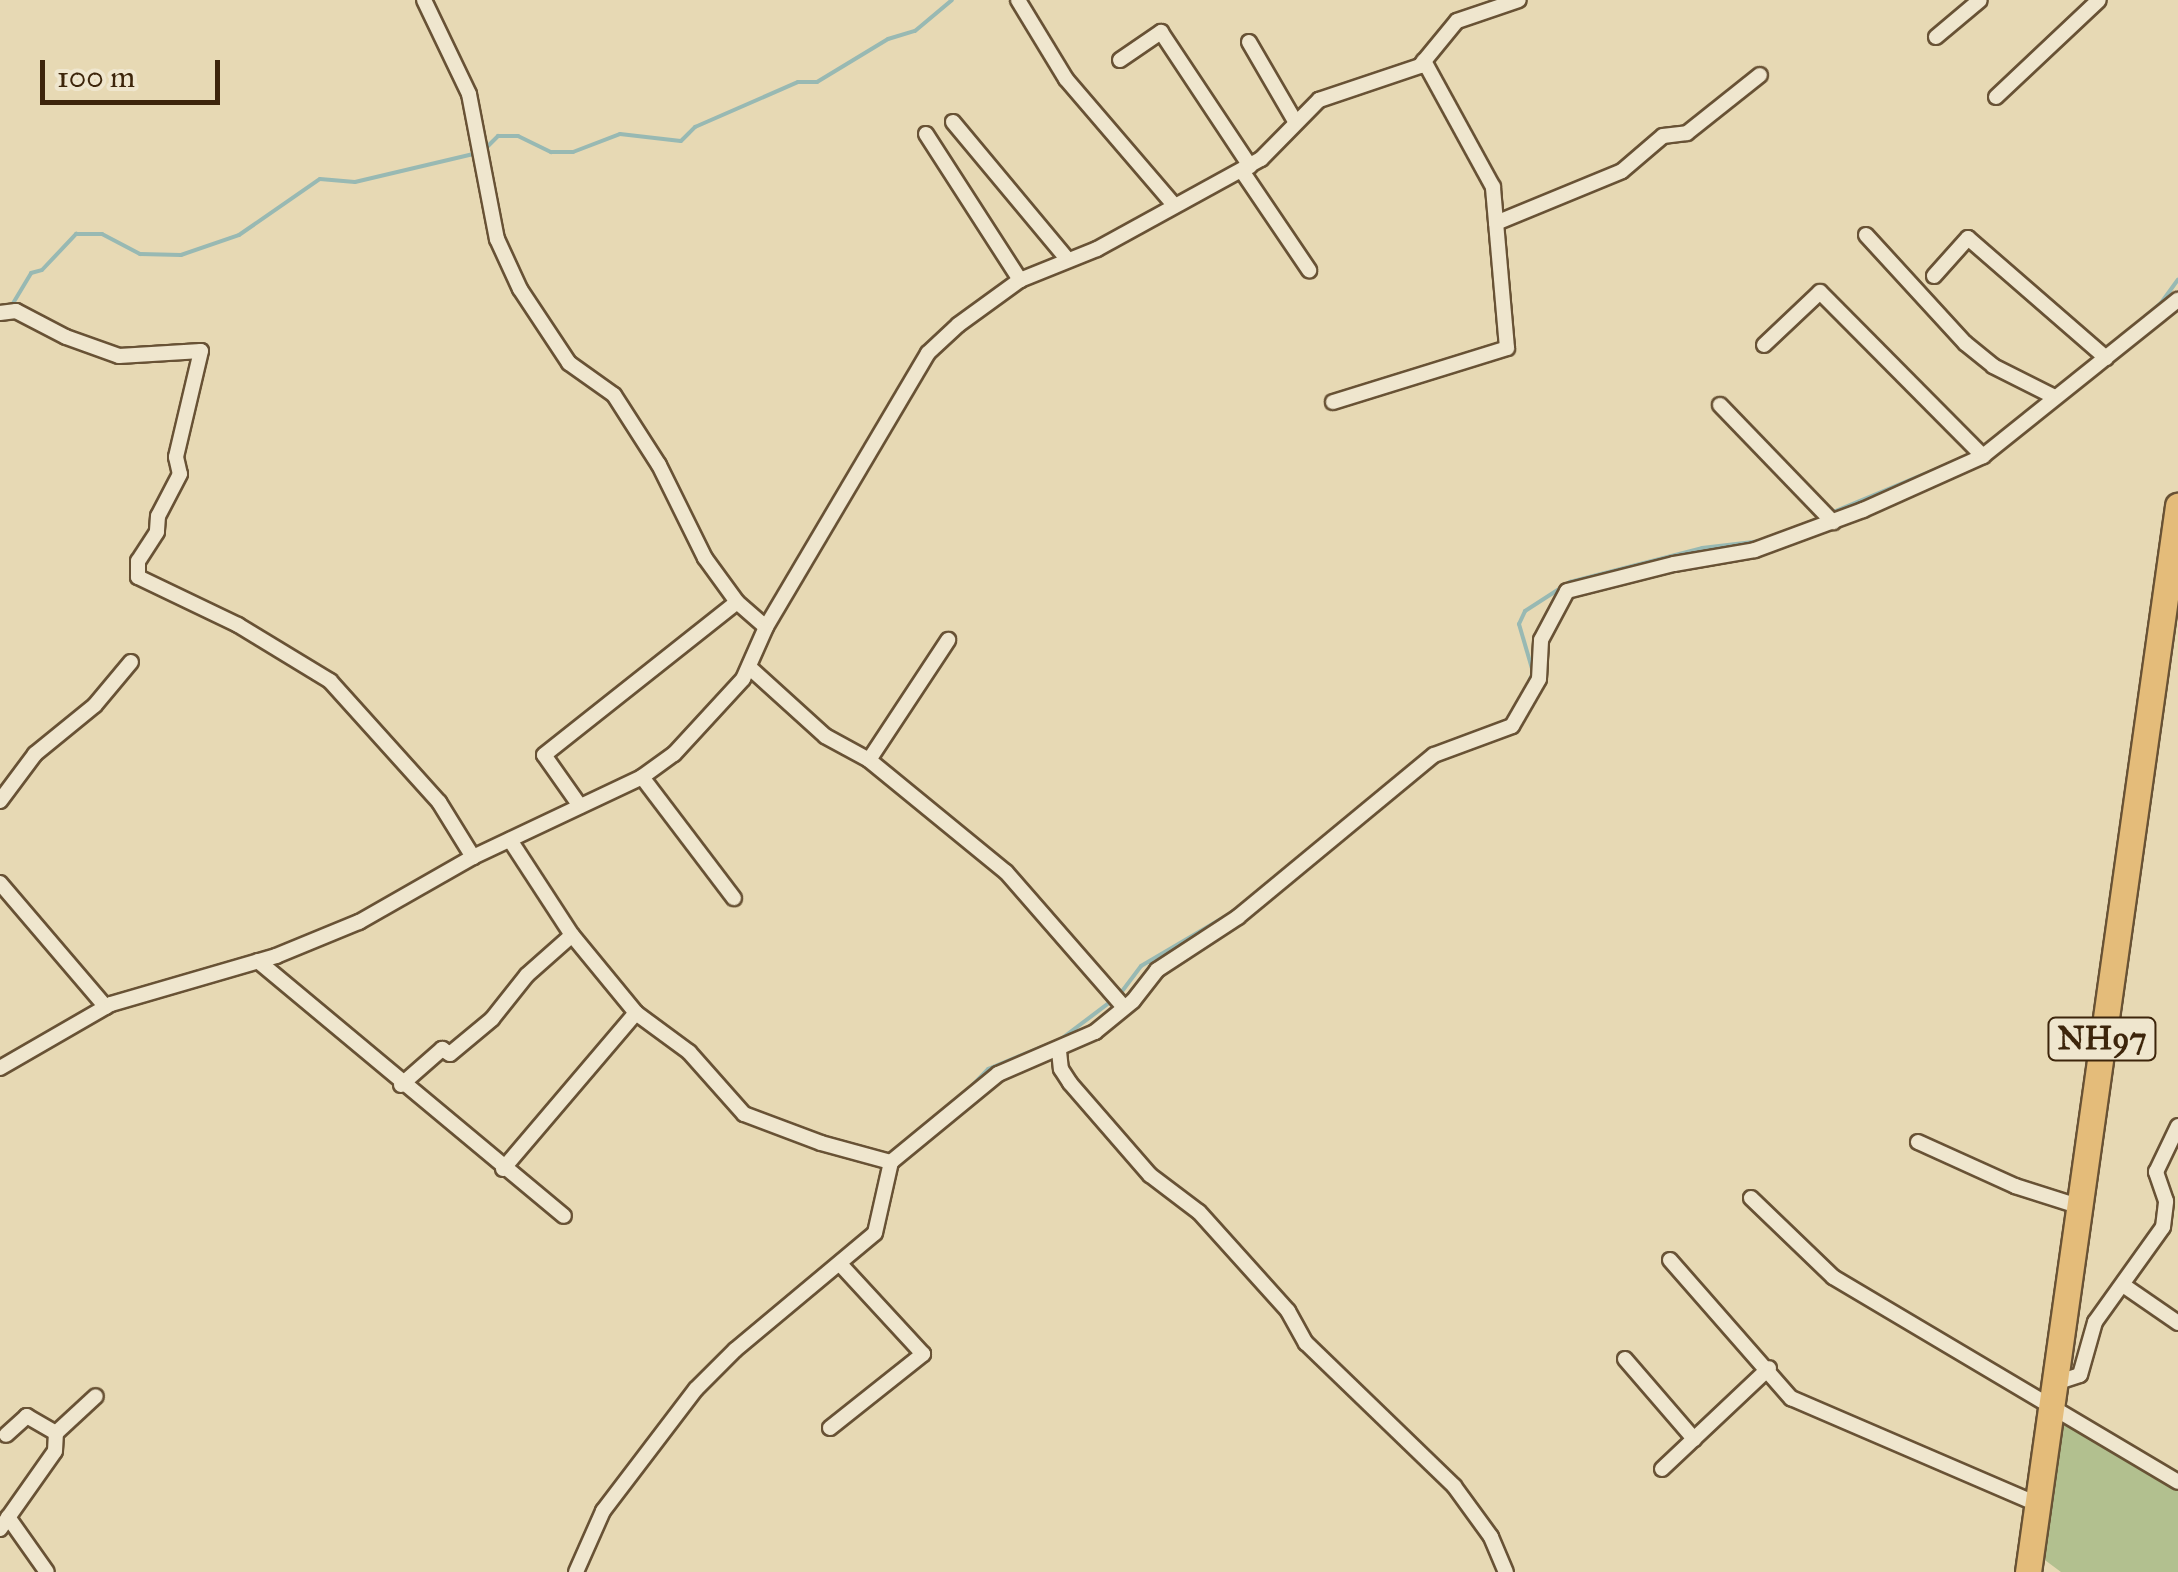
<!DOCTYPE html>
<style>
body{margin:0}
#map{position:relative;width:2178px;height:1572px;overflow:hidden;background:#e7d9b4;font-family:"IM FELL Great Primer",serif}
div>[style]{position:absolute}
.green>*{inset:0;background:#b2c08f}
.stream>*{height:4px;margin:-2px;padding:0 2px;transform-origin:2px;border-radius:2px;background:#98b9b3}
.roads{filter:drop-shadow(2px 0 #685235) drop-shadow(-2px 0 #685235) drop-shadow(0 2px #685235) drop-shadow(0 -2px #685235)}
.street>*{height:14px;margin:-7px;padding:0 7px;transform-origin:7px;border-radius:7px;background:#efe6ce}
.highway>*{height:25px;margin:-12.5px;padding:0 12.5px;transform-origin:12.5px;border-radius:12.5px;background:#e4bc7a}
span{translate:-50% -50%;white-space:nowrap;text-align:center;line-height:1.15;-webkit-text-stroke:8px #efe6ce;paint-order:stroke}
.shield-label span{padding:2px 8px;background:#efe6ce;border:2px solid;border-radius:8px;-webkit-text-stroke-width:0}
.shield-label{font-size:32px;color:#3d250b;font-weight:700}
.scale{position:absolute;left:40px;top:60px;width:180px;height:45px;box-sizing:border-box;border:5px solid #3d250b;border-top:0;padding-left:12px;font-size:30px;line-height:35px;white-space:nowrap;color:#3d250b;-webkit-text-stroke:8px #efe6ce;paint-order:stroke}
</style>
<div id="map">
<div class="green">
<i style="clip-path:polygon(2050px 1412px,2178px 1486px,2178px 1572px,2061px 1572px,2034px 1552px)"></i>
</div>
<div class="stream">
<i style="left:486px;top:148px;width:17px;rotate:-45deg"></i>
<i style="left:498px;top:136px;width:20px"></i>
<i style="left:518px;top:136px;width:37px;rotate:26deg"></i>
<i style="left:551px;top:152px;width:22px"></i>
<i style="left:573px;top:152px;width:50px;rotate:-21deg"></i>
<i style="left:620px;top:134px;width:61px;rotate:6.5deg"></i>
<i style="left:681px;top:141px;width:20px;rotate:-45deg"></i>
<i style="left:695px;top:127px;width:112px;rotate:-23.6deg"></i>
<i style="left:798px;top:82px;width:19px"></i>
<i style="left:817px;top:82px;width:83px;rotate:-31.2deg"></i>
<i style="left:888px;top:39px;width:28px;rotate:-17deg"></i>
<i style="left:915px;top:31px;width:48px;rotate:-40deg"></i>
<i style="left:12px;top:305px;width:37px;rotate:-59deg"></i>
<i style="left:31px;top:273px;width:11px;rotate:-15deg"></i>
<i style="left:42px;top:270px;width:50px;rotate:-46.6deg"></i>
<i style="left:76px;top:234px;width:26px"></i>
<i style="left:102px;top:234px;width:43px;rotate:27.8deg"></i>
<i style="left:140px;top:254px;width:41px;rotate:1.4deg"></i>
<i style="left:181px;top:255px;width:61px;rotate:-19deg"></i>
<i style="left:239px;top:235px;width:98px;rotate:-34.7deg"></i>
<i style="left:320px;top:179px;width:35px;rotate:5deg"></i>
<i style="left:355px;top:182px;width:126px;rotate:-13.3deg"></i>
<i style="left:2117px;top:341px;width:58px;rotate:-40.8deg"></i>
<i style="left:2161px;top:303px;width:29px;rotate:-54deg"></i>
<i style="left:1831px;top:513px;width:140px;rotate:-22.7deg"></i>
<i style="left:1798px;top:527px;width:26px;rotate:-23deg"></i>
<i style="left:1527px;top:687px;width:16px;rotate:-68deg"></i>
<i style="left:1533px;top:672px;width:50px;rotate:-106.3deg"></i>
<i style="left:1519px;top:624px;width:14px;rotate:-65deg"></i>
<i style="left:1525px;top:611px;width:54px;rotate:-32.8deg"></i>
<i style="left:1570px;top:582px;width:136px;rotate:-14.4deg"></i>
<i style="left:1702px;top:548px;width:60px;rotate:-6.7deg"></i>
<i style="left:1120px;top:994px;width:35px;rotate:-53deg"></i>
<i style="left:1141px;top:966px;width:110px;rotate:-30.5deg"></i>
<i style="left:966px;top:1092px;width:32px;rotate:-46deg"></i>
<i style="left:988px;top:1069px;width:79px;rotate:-22.3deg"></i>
<i style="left:1061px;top:1039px;width:65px;rotate:-36.9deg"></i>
</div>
<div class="roads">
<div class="street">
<i style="left:424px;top:0;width:104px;rotate:64.4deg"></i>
<i style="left:469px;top:94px;width:148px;rotate:79.1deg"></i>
<i style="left:497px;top:239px;width:55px;rotate:65.3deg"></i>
<i style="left:520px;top:289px;width:89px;rotate:56.5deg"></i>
<i style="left:569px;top:363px;width:55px;rotate:35.4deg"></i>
<i style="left:614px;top:395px;width:83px;rotate:57.3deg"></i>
<i style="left:659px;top:465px;width:104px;rotate:63.7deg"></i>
<i style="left:705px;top:558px;width:54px;rotate:54deg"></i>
<i style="left:737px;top:602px;width:38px;rotate:41deg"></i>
<i style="left:1018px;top:0;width:92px;rotate:58.7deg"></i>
<i style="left:1066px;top:79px;width:167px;rotate:49.4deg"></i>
<i style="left:1936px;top:37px;width:57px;rotate:-40.1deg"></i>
<i style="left:1249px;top:42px;width:91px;rotate:59.8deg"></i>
<i style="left:1120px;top:60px;width:50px;rotate:-34.3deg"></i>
<i style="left:1161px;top:32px;width:161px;rotate:56.4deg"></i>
<i style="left:1996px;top:97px;width:141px;rotate:-43.3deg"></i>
<i style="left:953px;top:122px;width:178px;rotate:50.2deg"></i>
<i style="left:926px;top:134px;width:174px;rotate:57.2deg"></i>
<i style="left:1242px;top:171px;width:120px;rotate:55.9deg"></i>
<i style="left:1496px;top:223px;width:136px;rotate:-22.4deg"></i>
<i style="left:1622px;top:171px;width:54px;rotate:-40.5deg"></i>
<i style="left:1663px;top:136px;width:24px;rotate:-7deg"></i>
<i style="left:1687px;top:133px;width:93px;rotate:-38.5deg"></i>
<i style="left:1866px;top:235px;width:147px;rotate:47.5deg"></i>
<i style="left:1965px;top:343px;width:36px;rotate:39deg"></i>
<i style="left:1993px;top:366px;width:69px;rotate:26.6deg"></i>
<i style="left:1934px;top:276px;width:51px;rotate:-48.2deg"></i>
<i style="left:1968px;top:238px;width:183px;rotate:41deg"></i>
<i style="left:0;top:313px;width:16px;rotate:-7deg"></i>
<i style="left:16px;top:311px;width:56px;rotate:27.5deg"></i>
<i style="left:66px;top:337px;width:56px;rotate:19.7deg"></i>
<i style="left:119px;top:356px;width:82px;rotate:-3.5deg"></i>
<i style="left:201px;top:351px;width:109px;rotate:103.3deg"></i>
<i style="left:176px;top:457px;width:17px;rotate:77deg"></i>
<i style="left:180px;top:474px;width:47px;rotate:117.6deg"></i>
<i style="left:158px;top:516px;width:16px;rotate:94deg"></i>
<i style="left:157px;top:532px;width:35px;rotate:123deg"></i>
<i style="left:138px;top:561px;width:16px;rotate:90deg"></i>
<i style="left:138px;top:577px;width:111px;rotate:25.6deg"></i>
<i style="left:238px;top:625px;width:108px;rotate:31.3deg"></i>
<i style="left:330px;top:681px;width:163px;rotate:48deg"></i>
<i style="left:439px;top:802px;width:65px;rotate:58.3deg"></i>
<i style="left:1764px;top:345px;width:77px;rotate:-43.4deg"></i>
<i style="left:1820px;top:292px;width:231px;rotate:45.2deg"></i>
<i style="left:1333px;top:402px;width:182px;rotate:-17.2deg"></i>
<i style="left:1507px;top:348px;width:162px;rotate:-95deg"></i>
<i style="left:1493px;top:187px;width:144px;rotate:-118.7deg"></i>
<i style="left:1720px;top:405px;width:163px;rotate:46deg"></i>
<i style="left:749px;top:667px;width:103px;rotate:42.2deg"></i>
<i style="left:825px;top:736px;width:50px;rotate:28.6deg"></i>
<i style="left:869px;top:760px;width:177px;rotate:39.3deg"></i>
<i style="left:1006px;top:872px;width:178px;rotate:48.9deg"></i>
<i style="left:869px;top:760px;width:144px;rotate:-56.6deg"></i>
<i style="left:642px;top:777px;width:152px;rotate:52.8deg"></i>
<i style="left:0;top:801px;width:59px;rotate:-53.3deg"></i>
<i style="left:35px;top:754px;width:77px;rotate:-39.2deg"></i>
<i style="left:95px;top:705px;width:56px;rotate:-50.1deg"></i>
<i style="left:580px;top:806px;width:62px;rotate:-125.2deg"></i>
<i style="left:544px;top:755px;width:246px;rotate:-38.4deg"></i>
<i style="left:510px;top:840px;width:113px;rotate:56.9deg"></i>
<i style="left:572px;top:935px;width:101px;rotate:50.6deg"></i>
<i style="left:636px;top:1013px;width:66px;rotate:36.3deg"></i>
<i style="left:689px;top:1052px;width:83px;rotate:48.4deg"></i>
<i style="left:744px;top:1114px;width:82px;rotate:20.6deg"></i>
<i style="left:821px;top:1143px;width:73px;rotate:15.2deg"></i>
<i style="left:0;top:883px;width:163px;rotate:49.5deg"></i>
<i style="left:258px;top:961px;width:398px;rotate:39.8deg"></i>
<i style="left:1059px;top:1051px;width:18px;rotate:84deg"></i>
<i style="left:1061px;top:1069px;width:17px;rotate:57deg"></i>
<i style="left:1070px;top:1083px;width:122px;rotate:49deg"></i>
<i style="left:1150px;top:1175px;width:61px;rotate:37.1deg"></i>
<i style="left:1199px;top:1212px;width:133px;rotate:48deg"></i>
<i style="left:1288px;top:1311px;width:37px;rotate:61deg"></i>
<i style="left:1306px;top:1343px;width:206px;rotate:44deg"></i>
<i style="left:1454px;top:1486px;width:63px;rotate:54deg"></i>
<i style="left:1491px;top:1537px;width:38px;rotate:67deg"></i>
<i style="left:0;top:1068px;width:128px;rotate:-30deg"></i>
<i style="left:111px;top:1004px;width:172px;rotate:-16.2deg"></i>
<i style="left:276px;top:956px;width:90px;rotate:-22.3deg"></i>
<i style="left:359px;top:922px;width:131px;rotate:-29.7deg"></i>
<i style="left:473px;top:857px;width:187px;rotate:-25.3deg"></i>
<i style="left:642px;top:777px;width:39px;rotate:-36deg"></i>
<i style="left:674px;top:754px;width:102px;rotate:-47.4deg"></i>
<i style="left:743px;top:679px;width:57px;rotate:-66.1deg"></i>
<i style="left:766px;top:627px;width:318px;rotate:-59.4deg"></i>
<i style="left:928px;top:353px;width:41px;rotate:-43deg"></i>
<i style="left:958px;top:325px;width:77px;rotate:-36deg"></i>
<i style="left:1020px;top:280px;width:83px;rotate:-21.9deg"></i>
<i style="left:1097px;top:249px;width:187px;rotate:-28.8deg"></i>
<i style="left:1261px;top:159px;width:83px;rotate:-45.5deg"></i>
<i style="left:1319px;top:100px;width:107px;rotate:-18.6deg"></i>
<i style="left:1420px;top:66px;width:58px;rotate:-50.6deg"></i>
<i style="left:1457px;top:21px;width:65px;rotate:-18.7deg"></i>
<i style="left:401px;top:1085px;width:55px;rotate:-41.3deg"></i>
<i style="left:442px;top:1049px;width:9px;rotate:32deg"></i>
<i style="left:450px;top:1054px;width:55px;rotate:-39.8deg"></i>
<i style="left:492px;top:1019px;width:56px;rotate:-51.5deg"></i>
<i style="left:527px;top:975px;width:60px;rotate:-41.6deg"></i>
<i style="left:1918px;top:1142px;width:107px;rotate:24.4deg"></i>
<i style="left:2015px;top:1186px;width:66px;rotate:17.6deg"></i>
<i style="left:503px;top:1169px;width:205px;rotate:-49.6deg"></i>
<i style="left:1751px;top:1198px;width:114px;rotate:43.9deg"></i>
<i style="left:1833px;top:1277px;width:401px;rotate:30.7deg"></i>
<i style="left:1670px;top:1260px;width:184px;rotate:48.8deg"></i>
<i style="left:1791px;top:1398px;width:268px;rotate:23.3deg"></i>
<i style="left:2123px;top:1285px;width:67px;rotate:34.6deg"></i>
<i style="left:1625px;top:1359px;width:106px;rotate:49.2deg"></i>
<i style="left:2052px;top:1384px;width:29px;rotate:-18deg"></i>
<i style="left:2080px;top:1375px;width:55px;rotate:-74.2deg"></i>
<i style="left:2095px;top:1322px;width:117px;rotate:-54.4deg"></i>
<i style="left:2163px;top:1227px;width:26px;rotate:-83deg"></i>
<i style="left:2166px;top:1201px;width:31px;rotate:-109deg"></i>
<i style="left:2156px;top:1172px;width:51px;rotate:-64.4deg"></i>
<i style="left:830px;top:1428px;width:119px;rotate:-38.5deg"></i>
<i style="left:923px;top:1354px;width:122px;rotate:-132.7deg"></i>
<i style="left:56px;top:1433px;width:54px;rotate:-42.8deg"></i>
<i style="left:1662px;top:1469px;width:147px;rotate:-43.3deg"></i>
<i style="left:8px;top:1517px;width:67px;rotate:54.7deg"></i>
<i style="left:0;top:1529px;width:95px;rotate:-54.8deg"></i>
<i style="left:55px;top:1451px;width:18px;rotate:-87deg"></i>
<i style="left:56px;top:1433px;width:34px;rotate:-150deg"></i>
<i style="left:27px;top:1416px;width:28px;rotate:138deg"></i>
<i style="left:576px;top:1572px;width:67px;rotate:-66.1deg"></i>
<i style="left:603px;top:1511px;width:153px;rotate:-52.7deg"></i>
<i style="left:696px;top:1389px;width:55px;rotate:-45deg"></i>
<i style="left:735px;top:1350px;width:182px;rotate:-39.9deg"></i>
<i style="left:875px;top:1233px;width:73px;rotate:-77.3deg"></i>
<i style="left:891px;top:1162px;width:139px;rotate:-39.4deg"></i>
<i style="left:998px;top:1074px;width:106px;rotate:-23.4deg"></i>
<i style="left:1095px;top:1032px;width:49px;rotate:-39.2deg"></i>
<i style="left:1133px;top:1001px;width:39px;rotate:-52deg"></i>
<i style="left:1157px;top:970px;width:97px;rotate:-33.2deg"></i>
<i style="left:1238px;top:917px;width:254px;rotate:-39.6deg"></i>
<i style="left:1434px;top:755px;width:83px;rotate:-20.4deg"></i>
<i style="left:1512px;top:726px;width:54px;rotate:-60.1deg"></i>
<i style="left:1539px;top:679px;width:39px;rotate:-87deg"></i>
<i style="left:1541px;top:640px;width:55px;rotate:-62deg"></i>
<i style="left:1567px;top:591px;width:110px;rotate:-14.2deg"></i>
<i style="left:1674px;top:564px;width:82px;rotate:-9.8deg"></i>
<i style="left:1755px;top:550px;width:115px;rotate:-20.3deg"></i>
<i style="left:1863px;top:510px;width:132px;rotate:-24.2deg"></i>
<i style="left:1983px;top:456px;width:250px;rotate:-38.7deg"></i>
</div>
<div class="highway">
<i style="left:2028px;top:1572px;width:1077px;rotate:-81.99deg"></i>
</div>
</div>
<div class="shield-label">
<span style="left:2102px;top:1039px">NH97</span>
</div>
<div class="scale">100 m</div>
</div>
